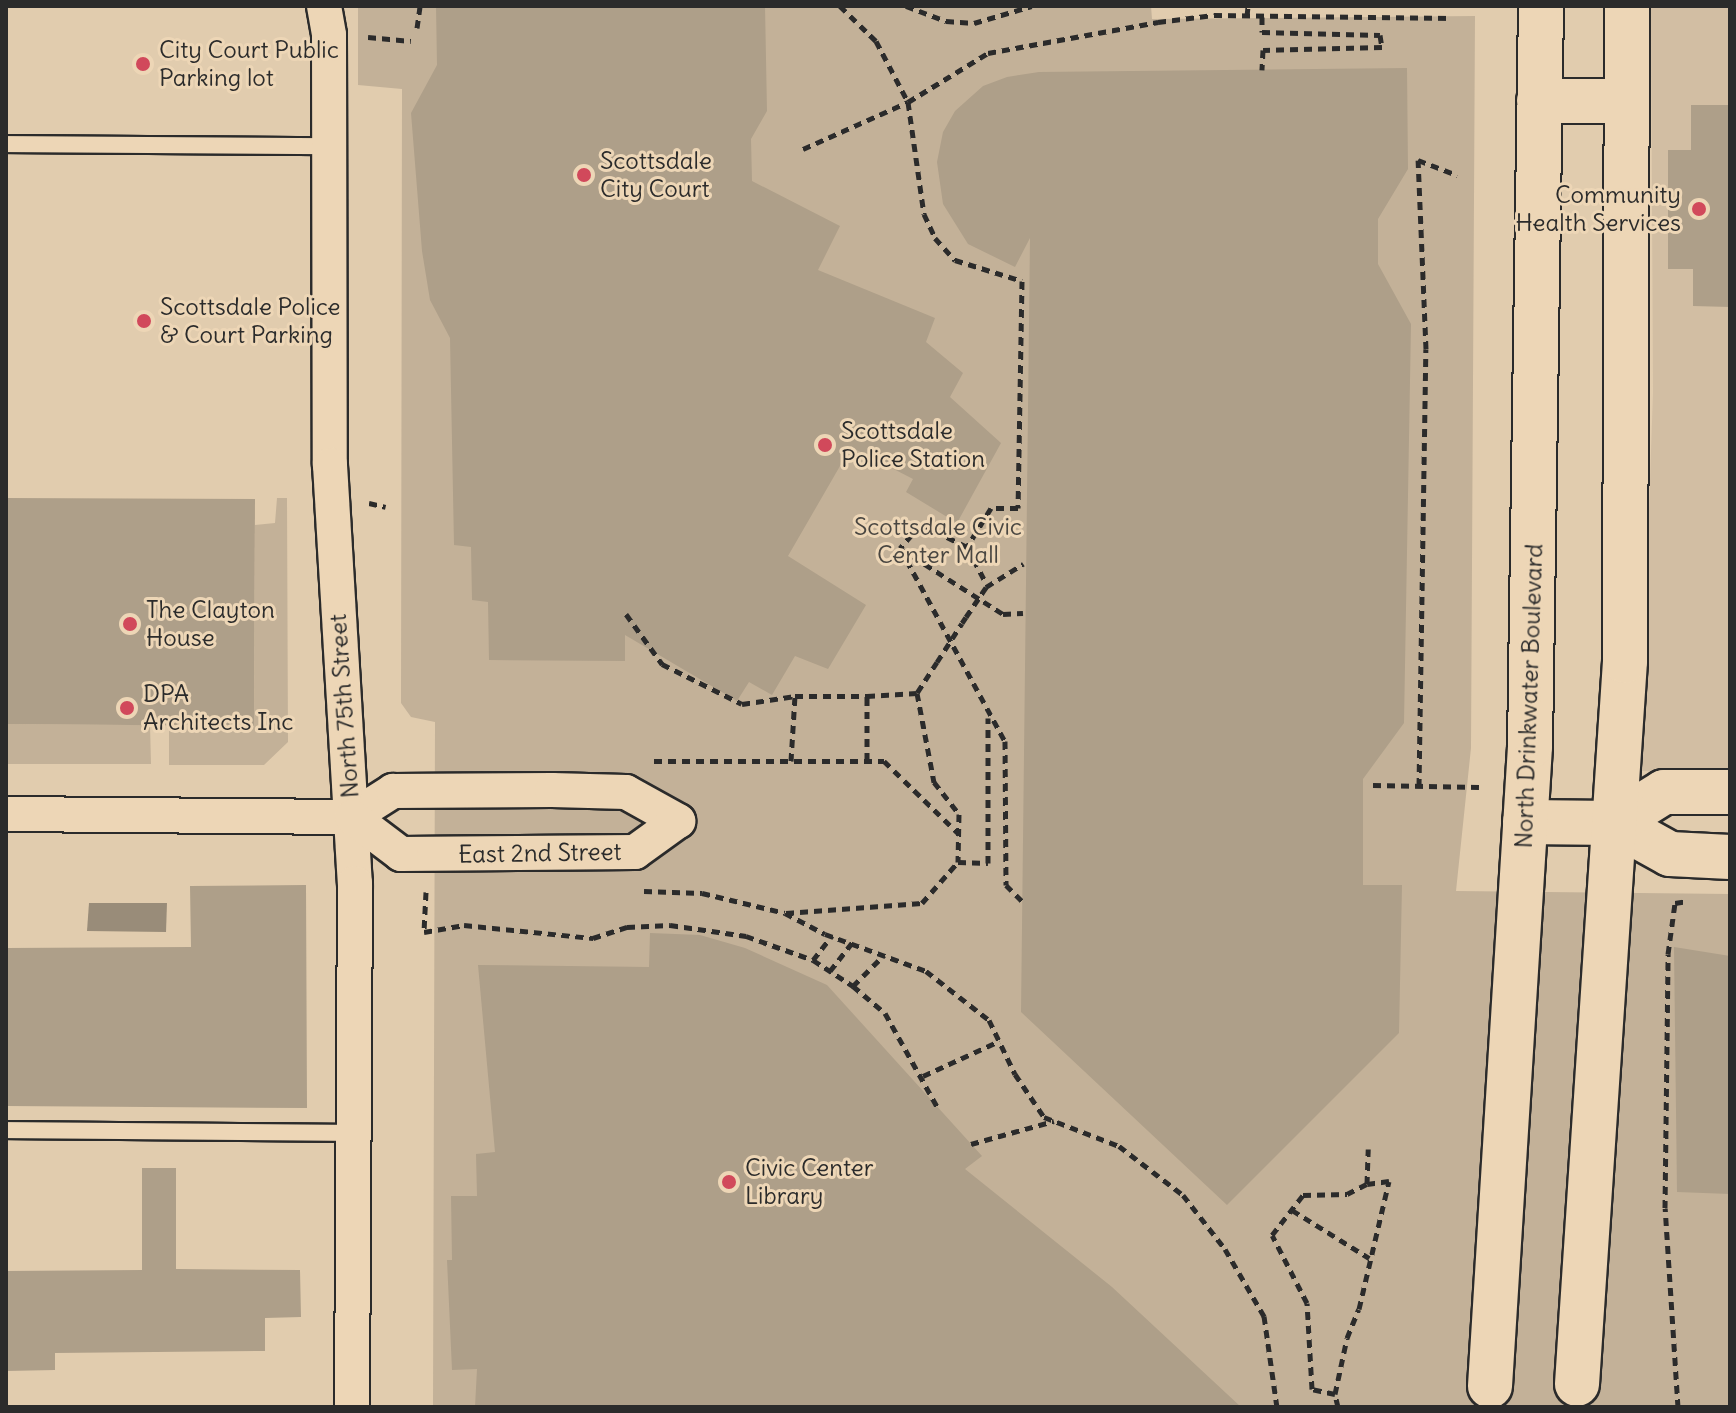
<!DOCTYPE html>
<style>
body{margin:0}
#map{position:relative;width:1736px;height:1413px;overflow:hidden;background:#e1ccae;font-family:Delius,sans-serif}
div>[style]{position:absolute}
.built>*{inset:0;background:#d2bea3}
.green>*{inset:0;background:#c3b198}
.water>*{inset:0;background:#998c79}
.building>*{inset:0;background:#ae9f89}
.path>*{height:5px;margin-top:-2.5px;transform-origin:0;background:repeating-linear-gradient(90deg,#2b2b2b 0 8px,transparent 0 14px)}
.roads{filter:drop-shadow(2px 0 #2b2b2b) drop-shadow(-2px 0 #2b2b2b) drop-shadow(0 2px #2b2b2b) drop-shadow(0 -2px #2b2b2b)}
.lane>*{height:16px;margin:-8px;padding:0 8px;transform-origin:8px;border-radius:8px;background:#edd6b6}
.street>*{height:34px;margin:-17px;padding:0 17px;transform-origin:17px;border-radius:17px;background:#edd6b6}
.secondary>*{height:44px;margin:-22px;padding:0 22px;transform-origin:22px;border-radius:22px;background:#edd6b6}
.primary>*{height:44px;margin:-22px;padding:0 22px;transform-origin:22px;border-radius:22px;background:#edd6b6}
.path-bridge>*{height:5px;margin-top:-2.5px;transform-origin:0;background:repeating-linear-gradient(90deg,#2b2b2b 0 8px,transparent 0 14px)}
.dots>*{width:22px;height:22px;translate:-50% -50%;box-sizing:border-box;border:4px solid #edd6b6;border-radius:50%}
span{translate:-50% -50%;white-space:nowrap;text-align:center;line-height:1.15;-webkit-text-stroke:6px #edd6b6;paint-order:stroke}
.poi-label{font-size:24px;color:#2b2b2b}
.left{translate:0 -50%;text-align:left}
.right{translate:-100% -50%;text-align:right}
.park-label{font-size:24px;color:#494641}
.street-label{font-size:24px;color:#2b2b2b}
.frame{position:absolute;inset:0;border:8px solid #2b2b2b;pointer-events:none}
</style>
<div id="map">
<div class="built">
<i style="clip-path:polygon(1651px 6px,1730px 6px,1730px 772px,1640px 771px,1653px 393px)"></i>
</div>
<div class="green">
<i style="clip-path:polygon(358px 6px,1151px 6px,1152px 19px,1475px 16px,1471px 748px,1456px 891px,1730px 894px,1730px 1407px,433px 1407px,435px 722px,411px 717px,401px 703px,402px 89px,358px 85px)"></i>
<i style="clip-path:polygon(277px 498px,287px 498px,288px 742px,264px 765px,169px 765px,169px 726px,254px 725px,255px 525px,275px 523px)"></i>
<i style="clip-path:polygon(6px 724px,150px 725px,151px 764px,6px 764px)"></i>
</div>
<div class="water">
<i style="clip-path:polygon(89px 903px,167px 903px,166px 932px,87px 931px)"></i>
</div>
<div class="building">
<i style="clip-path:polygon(436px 6px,765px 6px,767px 111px,751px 139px,752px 181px,840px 226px,818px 270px,935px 318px,926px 342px,963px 373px,950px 397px,1001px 443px,957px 523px,906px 492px,913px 479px,851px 447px,788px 556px,866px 605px,828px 669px,795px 656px,772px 695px,749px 682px,737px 701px,625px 635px,625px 661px,489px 660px,488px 602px,472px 600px,471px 547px,454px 545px,450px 338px,430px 300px,422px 251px,411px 113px,437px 65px)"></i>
<i style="clip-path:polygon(1407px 68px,1408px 169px,1378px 219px,1378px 264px,1411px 324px,1404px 723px,1363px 779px,1363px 885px,1402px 885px,1399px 1033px,1227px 1205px,1021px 1012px,1030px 238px,1015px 267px,968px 244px,943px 204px,937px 162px,943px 132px,955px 111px,983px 86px,1007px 77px,1039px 72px)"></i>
<i style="clip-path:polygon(1691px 105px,1730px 105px,1730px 307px,1693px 306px,1693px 269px,1668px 269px,1668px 150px,1691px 150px)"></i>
<i style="clip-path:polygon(6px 498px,255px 499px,254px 726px,6px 724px)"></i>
<i style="clip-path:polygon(306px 885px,307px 1108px,6px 1106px,6px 948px,191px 947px,190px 886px)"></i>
<i style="clip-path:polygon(650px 933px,700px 935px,745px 948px,827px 985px,982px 1156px,965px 1169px,1112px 1287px,1241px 1407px,475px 1407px,477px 1369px,452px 1370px,447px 1260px,452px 1260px,451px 1196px,477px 1196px,476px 1154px,495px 1152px,478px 965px,649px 967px)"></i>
<i style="clip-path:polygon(1674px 947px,1730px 956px,1730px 1194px,1677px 1192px)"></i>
<i style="clip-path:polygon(142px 1168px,176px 1168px,176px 1269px,300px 1270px,301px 1317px,265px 1318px,265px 1351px,55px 1353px,55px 1370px,6px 1371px,6px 1271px,142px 1270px)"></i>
</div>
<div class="path">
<i style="left:840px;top:6px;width:50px;rotate:44.2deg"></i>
<i style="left:876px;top:41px;width:69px;rotate:62.3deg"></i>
<i style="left:908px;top:102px;width:94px;rotate:-31.5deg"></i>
<i style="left:988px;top:53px;width:173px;rotate:-10.3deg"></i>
<i style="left:1158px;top:22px;width:56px;rotate:-7.1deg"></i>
<i style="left:1214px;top:15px;width:238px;rotate:0.7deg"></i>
<i style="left:906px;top:6px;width:43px;rotate:20.6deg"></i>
<i style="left:946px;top:21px;width:28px;rotate:4deg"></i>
<i style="left:974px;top:23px;width:60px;rotate:-16.3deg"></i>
<i style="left:1247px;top:16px;width:10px;rotate:-84deg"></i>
<i style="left:1262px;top:17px;width:15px;rotate:90deg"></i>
<i style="left:1262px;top:32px;width:118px;rotate:1.5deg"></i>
<i style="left:1380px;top:35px;width:12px;rotate:81deg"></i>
<i style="left:1382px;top:47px;width:119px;rotate:178.6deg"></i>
<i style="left:1263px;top:50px;width:20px;rotate:93deg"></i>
<i style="left:417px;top:28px;width:22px;rotate:-82deg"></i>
<i style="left:368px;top:37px;width:43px;rotate:5.3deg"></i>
<i style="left:803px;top:149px;width:115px;rotate:-24.1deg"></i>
<i style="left:908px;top:102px;width:113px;rotate:81.9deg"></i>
<i style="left:924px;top:214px;width:26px;rotate:65deg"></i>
<i style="left:935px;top:238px;width:30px;rotate:48deg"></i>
<i style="left:955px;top:260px;width:70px;rotate:17.4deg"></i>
<i style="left:1022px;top:281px;width:227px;rotate:91deg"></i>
<i style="left:1018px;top:508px;width:27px;rotate:180deg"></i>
<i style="left:991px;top:508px;width:46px;rotate:121.6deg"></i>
<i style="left:967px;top:547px;width:51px;rotate:-153.4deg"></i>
<i style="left:921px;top:524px;width:32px;rotate:131deg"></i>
<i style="left:369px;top:503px;width:17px;rotate:13deg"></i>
<i style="left:967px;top:547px;width:43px;rotate:62.2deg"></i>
<i style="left:900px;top:548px;width:220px;rotate:61.5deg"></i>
<i style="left:1005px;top:741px;width:144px;rotate:89.6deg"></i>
<i style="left:1006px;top:885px;width:24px;rotate:45deg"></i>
<i style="left:901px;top:549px;width:121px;rotate:32.5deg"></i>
<i style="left:1003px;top:614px;width:20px;rotate:-3deg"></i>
<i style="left:986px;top:587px;width:44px;rotate:-31.9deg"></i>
<i style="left:626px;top:614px;width:62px;rotate:54.2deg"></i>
<i style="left:662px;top:664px;width:89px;rotate:26.6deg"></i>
<i style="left:742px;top:704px;width:54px;rotate:-8.6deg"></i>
<i style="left:962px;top:623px;width:7px;rotate:-56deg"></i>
<i style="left:937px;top:662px;width:37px;rotate:123deg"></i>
<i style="left:917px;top:693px;width:91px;rotate:79.2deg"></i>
<i style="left:934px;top:782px;width:41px;rotate:52deg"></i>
<i style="left:959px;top:814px;width:48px;rotate:91.2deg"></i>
<i style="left:654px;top:761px;width:230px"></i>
<i style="left:884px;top:761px;width:105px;rotate:44.2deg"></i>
<i style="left:791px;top:761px;width:65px;rotate:-86.5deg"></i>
<i style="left:795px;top:696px;width:72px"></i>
<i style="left:867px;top:761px;width:65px;rotate:-90deg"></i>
<i style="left:867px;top:696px;width:50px;rotate:-3.4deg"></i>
<i style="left:1373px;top:785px;width:106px;rotate:1.1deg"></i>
<i style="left:1419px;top:786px;width:437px;rotate:-89.1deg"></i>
<i style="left:1426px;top:349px;width:189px;rotate:-92.4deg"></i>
<i style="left:1418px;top:160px;width:42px;rotate:21deg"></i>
<i style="left:644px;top:891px;width:58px;rotate:2deg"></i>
<i style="left:702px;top:893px;width:85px;rotate:13.5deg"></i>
<i style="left:785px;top:913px;width:45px;rotate:27.7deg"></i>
<i style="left:825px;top:934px;width:108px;rotate:20.1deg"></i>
<i style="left:926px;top:971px;width:80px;rotate:37.9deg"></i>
<i style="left:989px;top:1020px;width:60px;rotate:64.3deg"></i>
<i style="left:1015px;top:1074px;width:52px;rotate:56deg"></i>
<i style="left:1044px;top:1117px;width:80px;rotate:21.1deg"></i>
<i style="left:1119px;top:1146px;width:81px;rotate:37.4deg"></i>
<i style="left:1183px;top:1195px;width:68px;rotate:52.1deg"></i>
<i style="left:1225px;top:1249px;width:78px;rotate:59.8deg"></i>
<i style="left:1264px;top:1316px;width:92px;rotate:81.9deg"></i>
<i style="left:426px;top:892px;width:40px;rotate:92.9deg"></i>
<i style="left:424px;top:932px;width:41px;rotate:-9.9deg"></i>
<i style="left:464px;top:925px;width:130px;rotate:5.8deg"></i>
<i style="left:593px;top:938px;width:36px;rotate:-18deg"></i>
<i style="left:627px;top:927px;width:43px;rotate:-2.7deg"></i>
<i style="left:670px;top:925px;width:77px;rotate:8.2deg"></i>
<i style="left:746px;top:936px;width:71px;rotate:19.7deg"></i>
<i style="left:813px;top:960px;width:31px;rotate:-52deg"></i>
<i style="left:786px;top:913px;width:136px;rotate:-4.2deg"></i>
<i style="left:922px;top:903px;width:55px;rotate:-48.7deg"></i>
<i style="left:958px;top:862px;width:30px;rotate:2deg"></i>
<i style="left:988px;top:863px;width:145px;rotate:-90deg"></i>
<i style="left:813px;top:960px;width:48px;rotate:33deg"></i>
<i style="left:853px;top:986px;width:44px;rotate:-45deg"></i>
<i style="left:830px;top:971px;width:36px;rotate:-52deg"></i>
<i style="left:853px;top:986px;width:42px;rotate:40.2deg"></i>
<i style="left:885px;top:1013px;width:111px;rotate:60.9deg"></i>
<i style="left:923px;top:1076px;width:84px;rotate:-24.7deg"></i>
<i style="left:971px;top:1144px;width:86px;rotate:-15.5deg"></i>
<i style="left:1292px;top:1210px;width:91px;rotate:31.9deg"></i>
<i style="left:1335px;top:1394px;width:24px;rotate:-168deg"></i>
<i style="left:1312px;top:1389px;width:86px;rotate:-93.3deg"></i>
<i style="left:1307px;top:1303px;width:76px;rotate:-117.2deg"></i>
<i style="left:1272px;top:1235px;width:51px;rotate:-52.2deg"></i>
<i style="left:1303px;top:1195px;width:44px;rotate:-1.3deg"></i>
<i style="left:1347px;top:1194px;width:22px;rotate:-27deg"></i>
<i style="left:426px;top:1406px;width:1px;rotate:45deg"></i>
<i style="left:1338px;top:1407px;width:13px;rotate:-103deg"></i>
<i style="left:1335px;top:1394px;width:57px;rotate:-77.9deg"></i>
<i style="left:1347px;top:1338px;width:31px;rotate:-68deg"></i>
<i style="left:1359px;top:1309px;width:131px;rotate:-76.8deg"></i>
<i style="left:1389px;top:1181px;width:22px;rotate:172deg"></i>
<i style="left:1367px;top:1184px;width:35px;rotate:-88deg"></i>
<i style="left:1678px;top:1407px;width:199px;rotate:-93.7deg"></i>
<i style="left:1665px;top:1208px;width:254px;rotate:-89.3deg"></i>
<i style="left:1668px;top:954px;width:51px;rotate:-82.2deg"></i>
<i style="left:1675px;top:903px;width:13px;rotate:-9deg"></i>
</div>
<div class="roads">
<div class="lane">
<i style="left:6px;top:144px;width:321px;rotate:0.4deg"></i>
<i style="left:6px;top:1130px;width:348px;rotate:0.5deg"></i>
</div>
<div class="street">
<i style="left:324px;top:6px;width:29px;rotate:80deg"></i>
<i style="left:329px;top:35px;width:430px;rotate:89.9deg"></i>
<i style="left:330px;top:465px;width:419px;rotate:86.6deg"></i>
<i style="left:355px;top:883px;width:524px;rotate:90.33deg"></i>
<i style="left:6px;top:814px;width:346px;rotate:0.5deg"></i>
<i style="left:352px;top:817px;width:49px;rotate:-32.4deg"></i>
<i style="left:393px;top:791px;width:159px;rotate:-0.4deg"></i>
<i style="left:552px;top:790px;width:74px;rotate:1.5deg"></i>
<i style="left:626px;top:792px;width:60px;rotate:29.1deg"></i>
<i style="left:678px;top:821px;width:53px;rotate:144.2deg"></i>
<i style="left:635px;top:852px;width:234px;rotate:179.5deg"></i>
<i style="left:401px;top:854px;width:61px;rotate:-142.9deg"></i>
</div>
<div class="secondary">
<i style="left:1525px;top:822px;width:89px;rotate:0.6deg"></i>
<i style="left:1614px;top:823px;width:64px;rotate:29deg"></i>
<i style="left:1670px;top:854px;width:60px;rotate:2.9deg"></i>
<i style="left:1614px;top:823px;width:59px;rotate:-31.8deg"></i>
<i style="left:1664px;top:792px;width:66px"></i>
</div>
<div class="primary">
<i style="left:1539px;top:101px;width:87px"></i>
<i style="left:1577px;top:1384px;width:725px;rotate:-86.2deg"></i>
<i style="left:1625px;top:661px;width:655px;rotate:-89.83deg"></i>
<i style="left:1490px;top:1386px;width:641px;rotate:-86.42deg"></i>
<i style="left:1530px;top:746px;width:740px;rotate:-89.15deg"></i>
</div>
</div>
<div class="path-bridge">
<i style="left:966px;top:617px;width:36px;rotate:-56deg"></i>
<i style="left:937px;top:662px;width:46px;rotate:-57.3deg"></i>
</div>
<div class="dots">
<i style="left:143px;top:64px;background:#d1495b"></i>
<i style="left:584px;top:175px;background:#d1495b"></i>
<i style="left:1699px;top:209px;background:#d1495b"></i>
<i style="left:144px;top:321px;background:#d1495b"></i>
<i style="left:825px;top:445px;background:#d1495b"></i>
<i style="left:130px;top:624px;background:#d1495b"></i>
<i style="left:127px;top:708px;background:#d1495b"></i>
<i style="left:729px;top:1182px;background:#d1495b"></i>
</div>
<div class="poi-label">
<span class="left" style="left:159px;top:64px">City Court Public<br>Parking lot</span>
<span class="left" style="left:600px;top:175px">Scottsdale<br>City Court</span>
<span class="right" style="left:1681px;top:209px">Community<br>Health Services</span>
<span class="left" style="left:160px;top:321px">Scottsdale Police<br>&amp; Court Parking</span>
<span class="left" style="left:841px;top:445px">Scottsdale<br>Police Station</span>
<span class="left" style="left:146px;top:624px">The Clayton<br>House</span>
<span class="left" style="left:143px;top:708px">DPA<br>Architects Inc</span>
<span class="left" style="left:745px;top:1182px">Civic Center<br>Library</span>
</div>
<div class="park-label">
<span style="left:938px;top:541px">Scottsdale Civic<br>Center Mall</span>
</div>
<div class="street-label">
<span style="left:1529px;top:696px;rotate:-88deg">North Drinkwater Boulevard</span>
<span style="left:344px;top:706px;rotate:-94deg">North 75th Street</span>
<span style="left:540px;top:853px;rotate:-1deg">East 2nd Street</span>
</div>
<div class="frame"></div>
</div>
